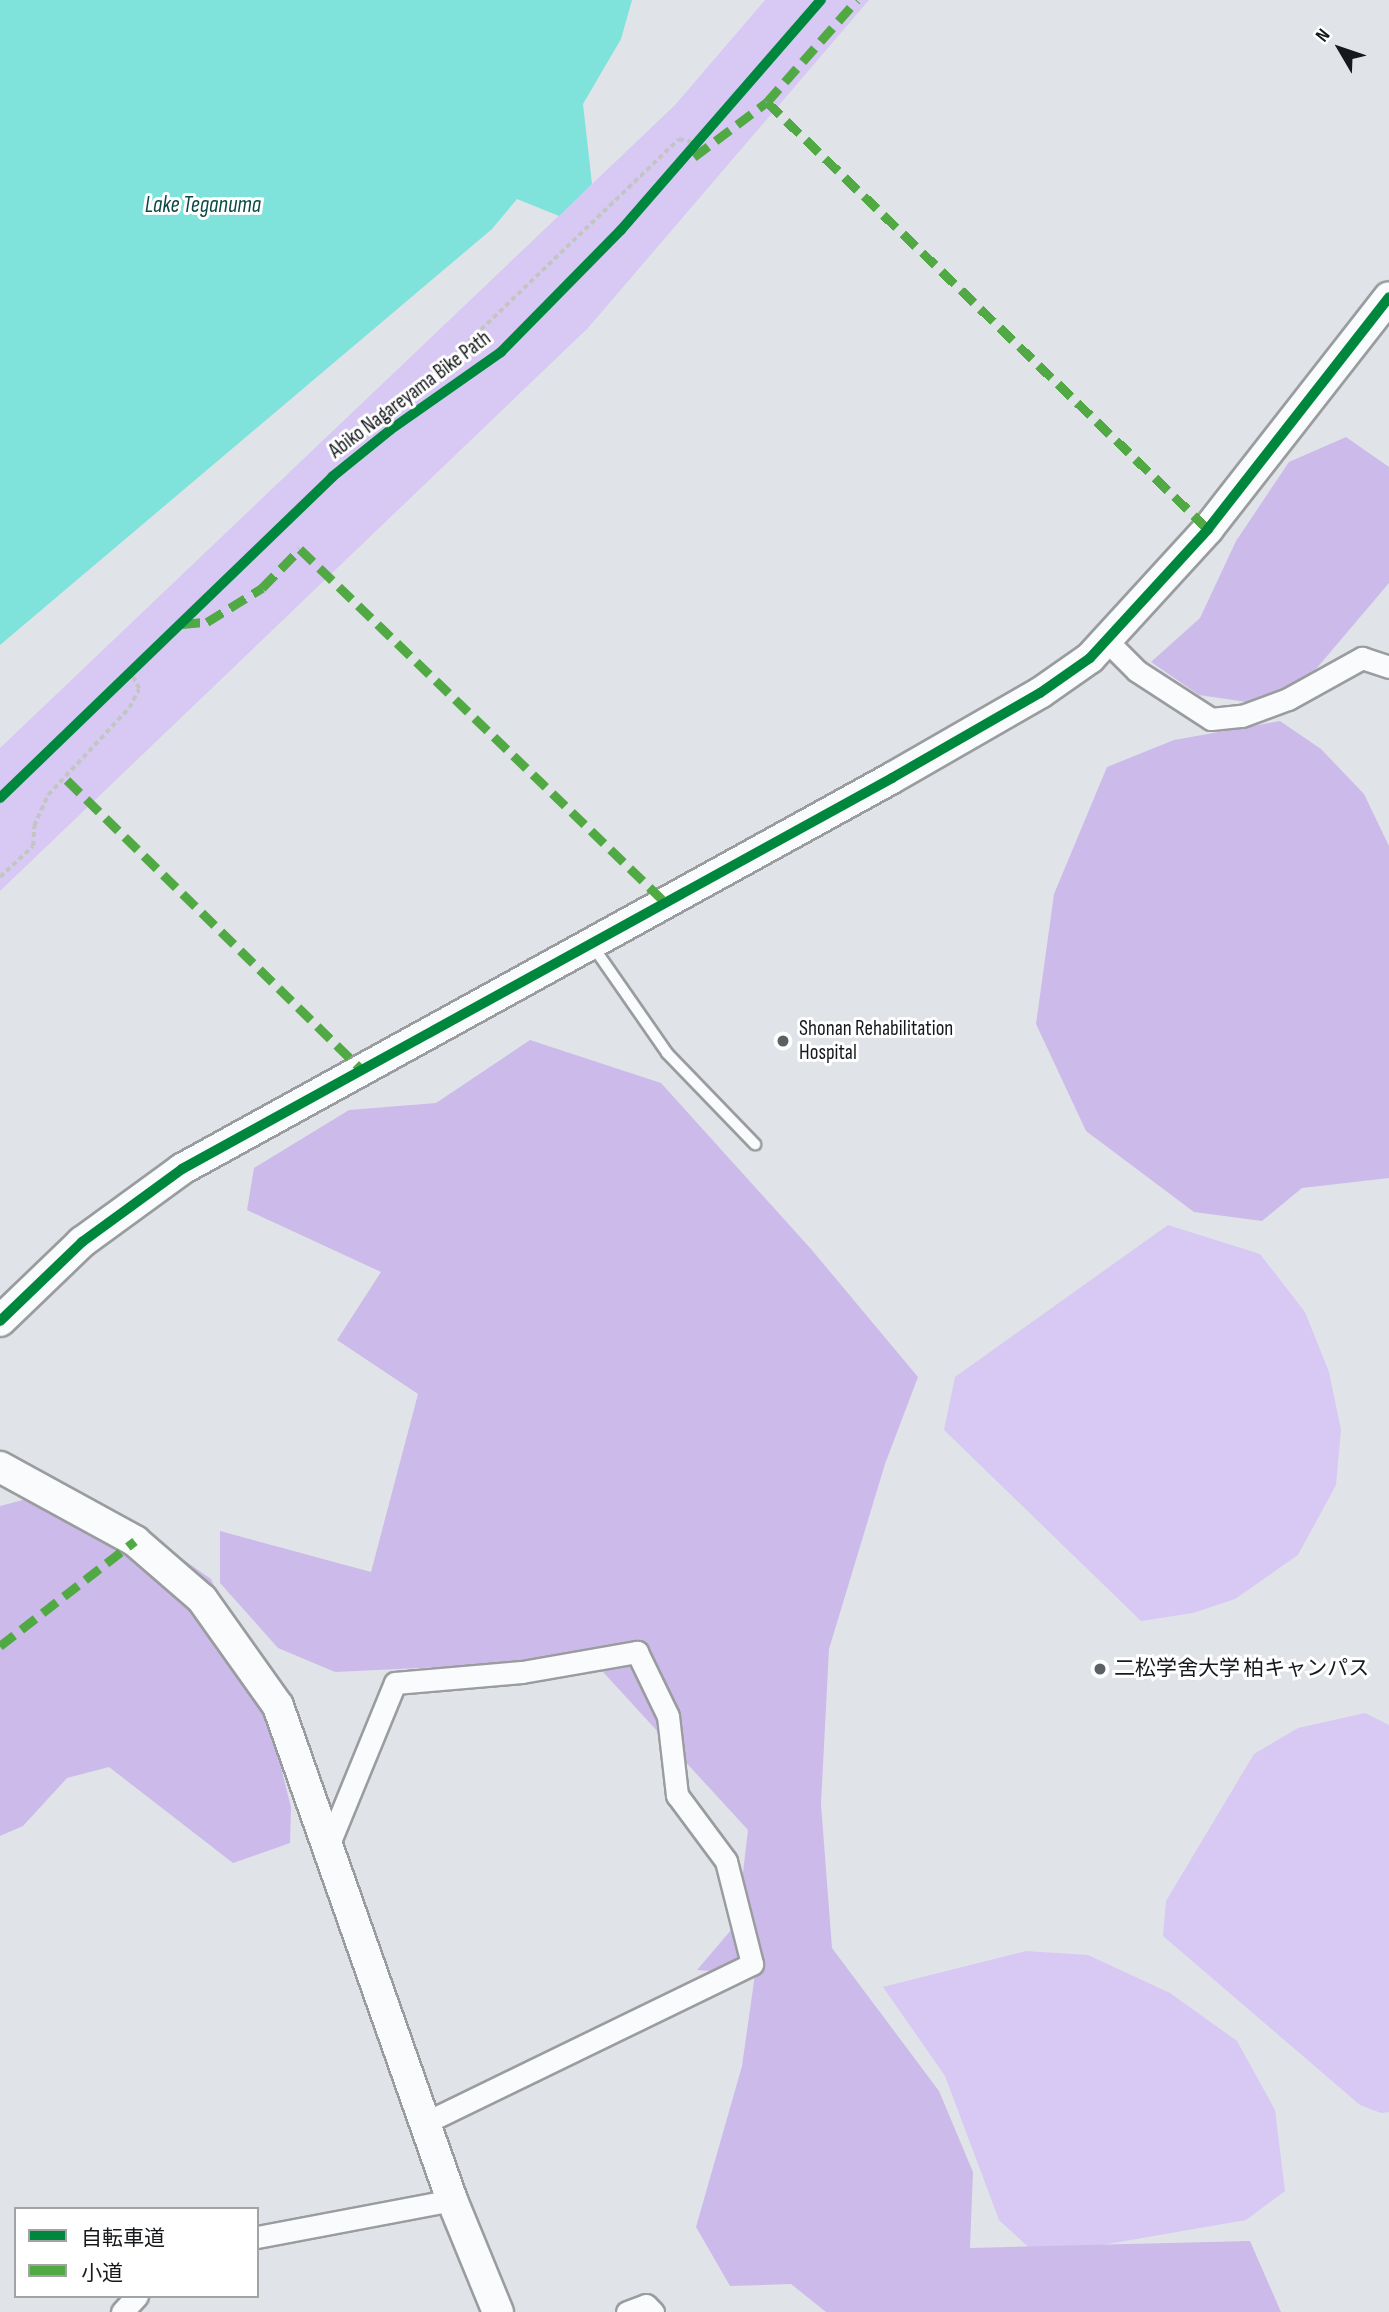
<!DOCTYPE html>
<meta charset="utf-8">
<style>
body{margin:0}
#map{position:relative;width:1389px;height:2312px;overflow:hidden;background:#e0e4e8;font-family:"Sofia Sans Condensed","Noto Sans JP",sans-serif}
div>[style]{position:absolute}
.green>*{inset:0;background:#d8c8f4}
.forest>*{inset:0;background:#ccbbea}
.water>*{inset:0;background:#7fe2db}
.path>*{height:3.5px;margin-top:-1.75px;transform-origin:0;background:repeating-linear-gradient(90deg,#c3c5c5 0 5px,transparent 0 8.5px)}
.roads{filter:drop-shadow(2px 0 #9a9c9f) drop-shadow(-2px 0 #9a9c9f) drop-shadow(0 2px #9a9c9f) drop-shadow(0 -2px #9a9c9f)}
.lane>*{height:10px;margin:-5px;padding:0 5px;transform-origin:5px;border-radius:5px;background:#fafbfc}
.street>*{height:21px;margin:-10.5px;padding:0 10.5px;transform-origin:10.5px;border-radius:10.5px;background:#fafbfc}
.secondary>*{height:30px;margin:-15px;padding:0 15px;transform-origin:15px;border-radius:15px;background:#fafbfc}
.quiet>*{height:9px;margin-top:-4.5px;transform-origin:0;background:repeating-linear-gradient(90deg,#51a943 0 18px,transparent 0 27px)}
.cycleway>*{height:10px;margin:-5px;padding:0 5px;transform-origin:5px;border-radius:5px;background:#00873e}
.dots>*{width:19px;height:19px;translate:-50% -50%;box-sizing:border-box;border:4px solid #fff;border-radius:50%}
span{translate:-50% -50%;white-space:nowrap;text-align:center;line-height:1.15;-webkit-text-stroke:6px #fff;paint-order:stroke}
.street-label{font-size:21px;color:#16191c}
.poi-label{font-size:21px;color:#16191c}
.left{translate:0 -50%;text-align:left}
.water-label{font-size:23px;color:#0b4a45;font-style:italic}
.legend{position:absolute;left:14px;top:2207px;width:245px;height:91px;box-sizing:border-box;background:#fff;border:2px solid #a2a3a4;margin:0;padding:9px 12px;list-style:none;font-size:21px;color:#16191c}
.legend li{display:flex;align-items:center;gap:14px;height:35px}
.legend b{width:35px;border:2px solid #a2a3a4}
.north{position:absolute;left:1305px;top:14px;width:70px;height:70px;-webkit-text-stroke:5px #fff;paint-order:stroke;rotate:309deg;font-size:19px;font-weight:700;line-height:28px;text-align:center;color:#16191c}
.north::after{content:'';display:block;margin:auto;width:24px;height:32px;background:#16191c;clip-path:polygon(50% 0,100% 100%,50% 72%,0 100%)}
</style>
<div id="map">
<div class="green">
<i style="clip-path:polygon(765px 0,869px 0,588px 328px,0 891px,0 748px,675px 105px)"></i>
<i style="clip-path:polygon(1168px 1225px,1260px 1254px,1305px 1312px,1329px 1372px,1341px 1430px,1336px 1485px,1298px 1555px,1235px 1599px,1193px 1613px,1141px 1621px,944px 1430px,955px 1377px)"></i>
<i style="clip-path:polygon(1365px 1713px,1389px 1725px,1389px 2112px,1381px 2113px,1360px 2105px,1163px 1936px,1166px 1901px,1254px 1754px,1298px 1728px)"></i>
<i style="clip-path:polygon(1026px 1951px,1088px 1955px,1170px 1993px,1237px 2041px,1275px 2110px,1285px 2191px,1246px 2220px,1038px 2256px,999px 2220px,945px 2076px,883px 1987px)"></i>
</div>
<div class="forest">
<i style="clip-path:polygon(1346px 437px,1389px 467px,1389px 583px,1316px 669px,1260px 704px,1199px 695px,1151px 662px,1200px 618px,1236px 541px,1289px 462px)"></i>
<i style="clip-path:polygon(1280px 721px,1321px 749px,1364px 794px,1389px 846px,1389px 1178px,1302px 1188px,1262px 1221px,1194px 1212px,1086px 1131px,1036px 1024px,1054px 894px,1107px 767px,1174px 740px)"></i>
<i style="clip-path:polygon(530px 1040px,661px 1083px,811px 1249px,918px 1377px,885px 1464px,829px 1649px,821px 1804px,832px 1948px,939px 2091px,973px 2172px,970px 2248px,1250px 2241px,1281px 2312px,826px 2312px,791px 2284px,730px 2286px,696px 2227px,742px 2066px,755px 1974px,697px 1970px,737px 1923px,748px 1830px,592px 1660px,335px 1672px,278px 1648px,220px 1583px,220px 1531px,371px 1572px,418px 1394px,337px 1340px,381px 1272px,247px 1210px,254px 1168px,349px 1110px,436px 1103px)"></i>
<i style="clip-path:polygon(34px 1497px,117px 1513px,211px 1579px,264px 1700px,291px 1807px,290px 1843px,233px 1863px,109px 1767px,67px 1778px,23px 1826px,0 1836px,0 1506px)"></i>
</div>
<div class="water">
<i style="clip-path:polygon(0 0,632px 0,621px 39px,583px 104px,592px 184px,559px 216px,517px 199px,492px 229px,0 645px)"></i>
</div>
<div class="path">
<i style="left:390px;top:430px;width:12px;rotate:-95deg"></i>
<i style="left:389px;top:418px;width:402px;rotate:-43.9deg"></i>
<i style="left:679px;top:139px;width:17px;rotate:13deg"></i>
<i style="left:0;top:877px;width:45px;rotate:-43.2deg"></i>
<i style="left:33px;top:846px;width:20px;rotate:-87deg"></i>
<i style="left:34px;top:826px;width:34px;rotate:-66deg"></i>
<i style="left:48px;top:795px;width:119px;rotate:-47deg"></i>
<i style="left:129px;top:708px;width:21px;rotate:-62deg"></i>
<i style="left:139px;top:689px;width:18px;rotate:-117deg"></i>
</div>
<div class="roads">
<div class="lane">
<i style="left:592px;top:945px;width:131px;rotate:55.2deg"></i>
<i style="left:667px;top:1053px;width:127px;rotate:46deg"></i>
</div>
<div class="street">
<i style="left:1108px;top:642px;width:41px;rotate:45deg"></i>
<i style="left:1137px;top:671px;width:88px;rotate:33deg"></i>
<i style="left:1211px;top:719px;width:31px;rotate:-6deg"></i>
<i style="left:1242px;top:716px;width:49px;rotate:-20.3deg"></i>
<i style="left:1288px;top:699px;width:85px;rotate:-29deg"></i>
<i style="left:1362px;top:658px;width:28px;rotate:18deg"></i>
<i style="left:328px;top:1846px;width:176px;rotate:-67.7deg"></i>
<i style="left:395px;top:1683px;width:127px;rotate:-5deg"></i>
<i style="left:522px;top:1672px;width:117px;rotate:-9.9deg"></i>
<i style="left:637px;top:1652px;width:71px;rotate:64.2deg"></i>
<i style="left:668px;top:1716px;width:80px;rotate:83.5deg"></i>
<i style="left:677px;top:1795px;width:82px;rotate:53.4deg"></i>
<i style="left:726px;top:1861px;width:106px;rotate:75.8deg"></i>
<i style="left:752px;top:1964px;width:364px;rotate:154.1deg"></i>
<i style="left:257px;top:2237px;width:198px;rotate:-10.7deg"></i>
<i style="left:122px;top:2312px;width:22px;rotate:-47deg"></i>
<i style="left:627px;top:2312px;width:20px;rotate:-20deg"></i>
<i style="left:646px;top:2305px;width:10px;rotate:45deg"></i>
</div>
<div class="secondary">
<i style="left:0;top:1321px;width:114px;rotate:-43.9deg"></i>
<i style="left:82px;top:1242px;width:124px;rotate:-36.1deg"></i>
<i style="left:182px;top:1169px;width:811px;rotate:-28.84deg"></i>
<i style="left:892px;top:778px;width:171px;rotate:-29.9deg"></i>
<i style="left:1040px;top:693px;width:61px;rotate:-35deg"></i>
<i style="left:1090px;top:658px;width:175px;rotate:-47.5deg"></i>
<i style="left:1208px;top:529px;width:294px;rotate:-52deg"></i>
<i style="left:0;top:1467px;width:154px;rotate:28.7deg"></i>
<i style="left:135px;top:1541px;width:89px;rotate:40.9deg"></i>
<i style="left:202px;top:1599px;width:131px;rotate:54.6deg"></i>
<i style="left:278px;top:1706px;width:524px;rotate:70.6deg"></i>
<i style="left:452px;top:2200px;width:121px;rotate:67.7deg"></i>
</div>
</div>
<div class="quiet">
<i style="left:767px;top:102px;width:614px;rotate:44.08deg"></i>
<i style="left:694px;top:157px;width:91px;rotate:-37deg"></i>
<i style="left:767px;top:102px;width:136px;rotate:-48.6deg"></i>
<i style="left:182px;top:624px;width:25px;rotate:-5deg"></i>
<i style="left:207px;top:622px;width:65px;rotate:-31.7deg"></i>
<i style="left:262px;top:588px;width:54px;rotate:-45.7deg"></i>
<i style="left:300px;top:549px;width:508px;rotate:44.04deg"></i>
<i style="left:67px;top:780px;width:412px;rotate:44.5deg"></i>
<i style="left:0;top:1646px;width:171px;rotate:-37.9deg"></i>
</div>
<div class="cycleway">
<i style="left:0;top:798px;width:462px;rotate:-44deg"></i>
<i style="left:332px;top:477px;width:75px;rotate:-39deg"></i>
<i style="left:390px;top:430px;width:136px;rotate:-35.1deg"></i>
<i style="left:501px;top:352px;width:171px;rotate:-45.5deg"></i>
<i style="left:621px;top:230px;width:305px;rotate:-49deg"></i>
<i style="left:0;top:1321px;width:114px;rotate:-43.9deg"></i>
<i style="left:82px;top:1242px;width:124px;rotate:-36.1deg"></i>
<i style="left:182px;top:1169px;width:811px;rotate:-28.84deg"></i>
<i style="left:892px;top:778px;width:171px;rotate:-29.9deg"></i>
<i style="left:1040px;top:693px;width:61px;rotate:-35deg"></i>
<i style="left:1090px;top:658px;width:175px;rotate:-47.5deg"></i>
<i style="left:1208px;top:529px;width:294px;rotate:-52deg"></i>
</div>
<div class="dots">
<i style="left:783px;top:1041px;background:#5d6063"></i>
<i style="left:1100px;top:1669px;background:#5d6063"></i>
</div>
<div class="street-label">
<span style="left:410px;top:395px;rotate:-37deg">Abiko Nagareyama Bike Path</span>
</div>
<div class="poi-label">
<span class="left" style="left:799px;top:1041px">Shonan Rehabilitation<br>Hospital</span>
<span class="left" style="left:1114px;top:1669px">二松学舍大学 柏キャンパス</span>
</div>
<div class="water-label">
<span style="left:203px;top:205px">Lake Teganuma</span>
</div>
<ul class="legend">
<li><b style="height:9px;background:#00873e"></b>自転車道</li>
<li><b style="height:9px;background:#51a943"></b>小道</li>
</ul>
<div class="north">N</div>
</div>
